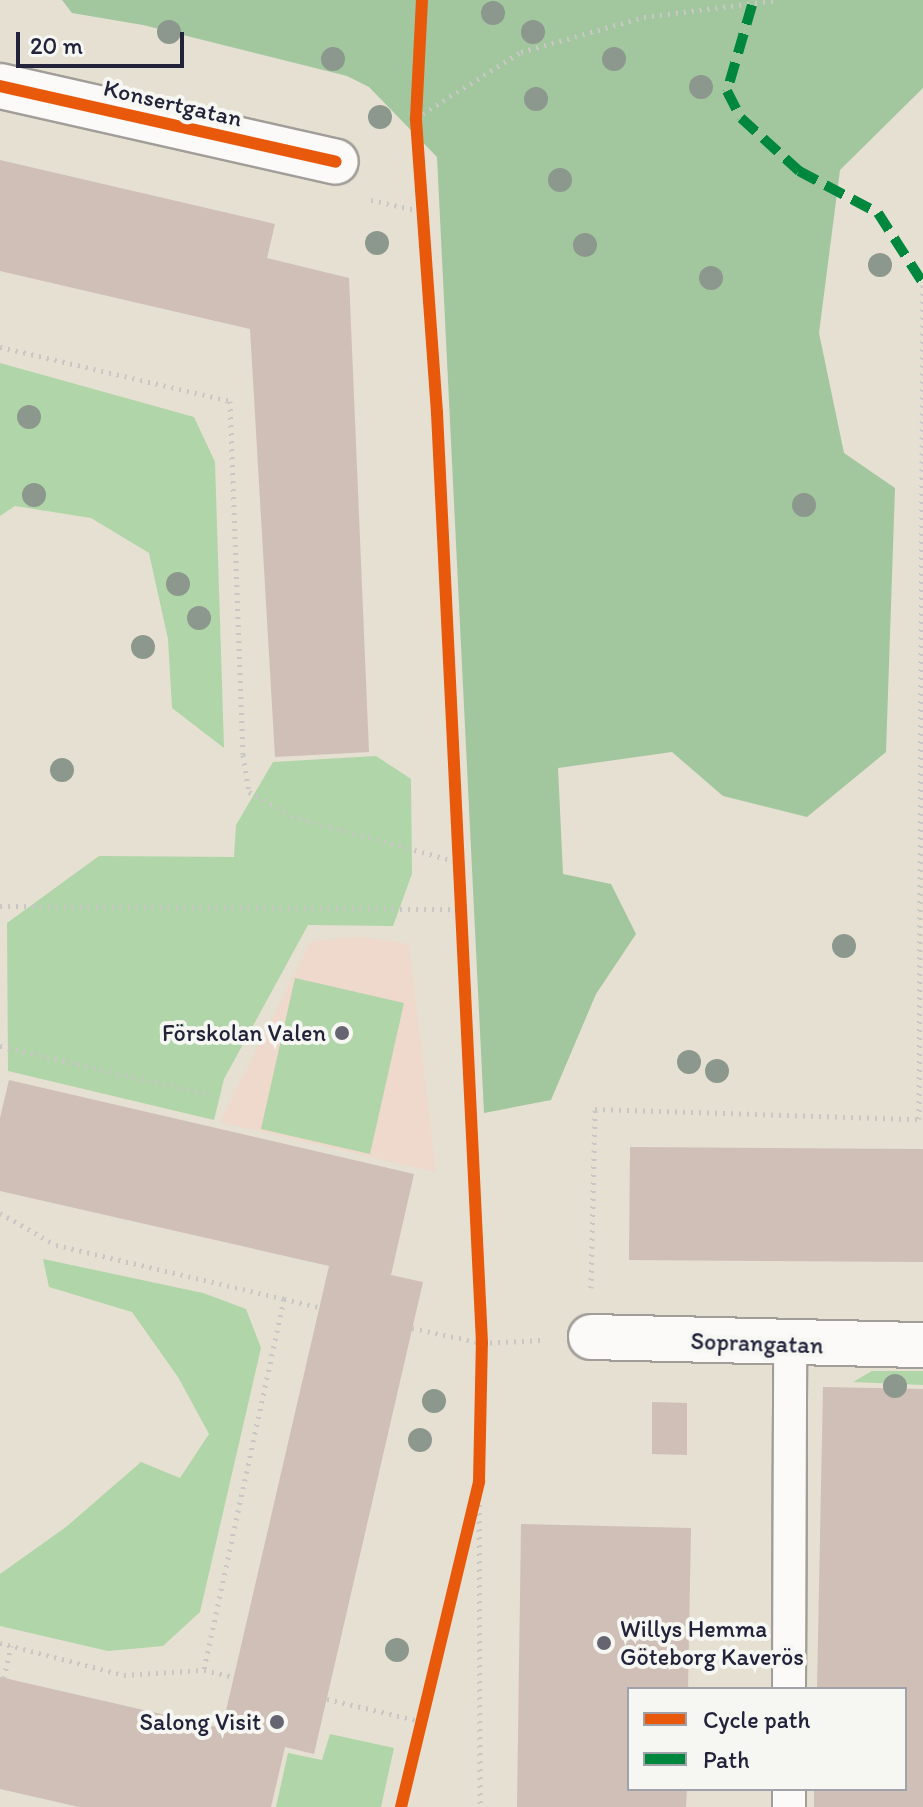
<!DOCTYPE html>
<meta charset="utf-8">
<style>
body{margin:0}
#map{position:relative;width:923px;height:1807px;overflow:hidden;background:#e5e0d1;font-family:Itim,sans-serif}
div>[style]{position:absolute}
.built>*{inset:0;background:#efd8cc}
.green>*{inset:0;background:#b0d5a8}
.forest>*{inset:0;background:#a2c69e}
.building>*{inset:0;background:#d0bfb7}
.path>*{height:5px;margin-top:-2.5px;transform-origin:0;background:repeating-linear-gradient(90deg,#c8c7c6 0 2px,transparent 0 8px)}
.roads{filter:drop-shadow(2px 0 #a19e99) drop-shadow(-2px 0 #a19e99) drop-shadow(0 2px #a19e99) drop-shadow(0 -2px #a19e99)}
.lane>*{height:32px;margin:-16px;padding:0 16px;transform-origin:16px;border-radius:16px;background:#fbfaf8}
.street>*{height:44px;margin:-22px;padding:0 22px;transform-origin:22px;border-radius:22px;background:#fbfaf8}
.quiet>*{height:10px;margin-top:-5px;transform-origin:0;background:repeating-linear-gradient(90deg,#00873e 0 20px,transparent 0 30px)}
.cycleway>*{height:12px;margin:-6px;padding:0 6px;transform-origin:6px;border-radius:6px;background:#e8590c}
.trees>*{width:24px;height:24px;margin:-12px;border-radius:50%;background:#8c988d}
.dots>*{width:22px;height:22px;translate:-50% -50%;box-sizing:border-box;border:4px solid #f6f6f2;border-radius:50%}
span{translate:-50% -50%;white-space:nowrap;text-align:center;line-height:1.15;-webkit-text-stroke:8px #f6f6f2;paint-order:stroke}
.street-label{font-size:24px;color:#22223b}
.poi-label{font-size:24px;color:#22223b}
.right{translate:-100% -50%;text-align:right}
.left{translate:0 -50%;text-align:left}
.legend{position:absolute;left:627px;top:1687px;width:280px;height:104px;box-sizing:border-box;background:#f6f6f2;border:2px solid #a1a1a9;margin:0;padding:10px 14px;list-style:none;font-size:24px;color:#22223b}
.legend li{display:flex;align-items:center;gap:16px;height:40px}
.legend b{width:40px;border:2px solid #a1a1a9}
.scale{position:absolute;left:16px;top:32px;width:168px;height:36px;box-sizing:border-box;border:4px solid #22223b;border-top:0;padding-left:10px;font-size:24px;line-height:28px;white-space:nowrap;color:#22223b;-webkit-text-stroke:6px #f6f6f2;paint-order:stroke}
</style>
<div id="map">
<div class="built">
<i style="clip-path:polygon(363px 937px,409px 944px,436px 1172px,220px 1122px,311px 941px)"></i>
</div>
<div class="green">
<i style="clip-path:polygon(0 363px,194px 417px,215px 462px,224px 748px,172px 708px,168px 639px,149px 553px,91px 518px,15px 506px,0 516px)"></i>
<i style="clip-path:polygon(376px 756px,411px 779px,412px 874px,393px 926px,308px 925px,224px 1079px,214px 1120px,8px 1071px,7px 923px,99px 856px,234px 857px,236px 825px,273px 762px)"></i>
<i style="clip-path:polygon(295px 978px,404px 1003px,370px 1154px,261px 1129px)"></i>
<i style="clip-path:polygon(43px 1259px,203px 1293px,246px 1309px,261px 1348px,200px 1612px,163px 1646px,108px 1651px,0 1626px,0 1574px,66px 1527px,141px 1462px,180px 1478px,209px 1434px,178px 1377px,132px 1312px,49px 1287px)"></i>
<i style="clip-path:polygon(872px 1371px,923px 1371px,923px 1385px,853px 1382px)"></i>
<i style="clip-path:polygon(330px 1734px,394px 1748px,381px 1807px,276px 1807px,288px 1753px,322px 1760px)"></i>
</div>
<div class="forest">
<i style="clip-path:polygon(62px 0,923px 0,923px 88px,840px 170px,819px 333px,844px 453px,895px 488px,886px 752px,807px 817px,723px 796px,672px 752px,558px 768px,563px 874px,611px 884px,636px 934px,596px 994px,551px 1100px,484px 1113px,437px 157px,369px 87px,347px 76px,143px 25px,72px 13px)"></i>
</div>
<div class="building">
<i style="clip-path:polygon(0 160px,275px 224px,267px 258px,349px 278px,369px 752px,275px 757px,250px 329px,0 271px)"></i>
<i style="clip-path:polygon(9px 1080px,414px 1174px,391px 1275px,423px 1282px,314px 1754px,285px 1747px,271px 1807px,79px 1807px,0 1789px,0 1677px,222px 1728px,329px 1266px,0 1191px,0 1118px)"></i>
<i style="clip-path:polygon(630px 1147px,923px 1149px,923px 1262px,629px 1260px)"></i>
<i style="clip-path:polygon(823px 1387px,923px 1389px,923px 1807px,814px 1807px,814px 1789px,905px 1789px,905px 1689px,817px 1689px)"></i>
<i style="clip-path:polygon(652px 1402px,687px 1403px,687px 1455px,652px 1454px)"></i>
<i style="clip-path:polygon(521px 1524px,691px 1528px,688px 1689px,629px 1689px,629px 1789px,687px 1789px,686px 1807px,517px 1807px)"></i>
</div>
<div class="path">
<i style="left:416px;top:118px;width:124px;rotate:-32.2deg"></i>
<i style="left:521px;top:52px;width:128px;rotate:-15.9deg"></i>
<i style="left:644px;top:17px;width:133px;rotate:-7.3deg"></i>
<i style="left:371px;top:200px;width:55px;rotate:12.5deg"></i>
<i style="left:0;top:347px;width:236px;rotate:13.2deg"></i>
<i style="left:230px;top:401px;width:354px;rotate:87.9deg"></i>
<i style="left:243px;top:755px;width:37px;rotate:81deg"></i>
<i style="left:249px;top:792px;width:48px;rotate:29.7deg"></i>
<i style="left:291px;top:816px;width:173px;rotate:15.4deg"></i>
<i style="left:0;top:906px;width:460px;rotate:0.4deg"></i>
<i style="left:0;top:1046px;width:217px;rotate:13.1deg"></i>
<i style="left:0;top:1213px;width:64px;rotate:29.7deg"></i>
<i style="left:56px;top:1245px;width:234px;rotate:13.3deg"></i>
<i style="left:284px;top:1299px;width:380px;rotate:102.2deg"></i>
<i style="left:591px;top:1288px;width:179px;rotate:-88.7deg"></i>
<i style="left:595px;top:1109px;width:324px;rotate:1.8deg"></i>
<i style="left:919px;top:1119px;width:836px;rotate:-89.73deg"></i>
<i style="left:284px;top:1299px;width:36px;rotate:13deg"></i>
<i style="left:412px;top:1328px;width:72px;rotate:12.1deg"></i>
<i style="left:482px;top:1343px;width:60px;rotate:-2.9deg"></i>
<i style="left:479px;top:1481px;width:326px;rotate:89.8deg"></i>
<i style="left:0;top:1643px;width:128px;rotate:14.5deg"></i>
<i style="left:124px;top:1675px;width:80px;rotate:-3.6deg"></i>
<i style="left:204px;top:1670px;width:31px;rotate:13deg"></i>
<i style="left:4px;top:1678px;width:33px;rotate:-78deg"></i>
<i style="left:327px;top:1699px;width:96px;rotate:13.3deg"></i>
</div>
<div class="roads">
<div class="lane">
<i style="left:789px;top:1689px;width:345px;rotate:-89.8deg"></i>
<i style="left:789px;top:1807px;width:18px;rotate:-90deg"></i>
</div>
<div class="street">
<i style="left:0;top:86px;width:344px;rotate:12.7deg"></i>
<i style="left:591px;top:1337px;width:332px;rotate:1.4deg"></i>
</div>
</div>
<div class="quiet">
<i style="left:752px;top:5px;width:90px;rotate:106.2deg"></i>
<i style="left:727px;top:91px;width:30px;rotate:63deg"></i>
<i style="left:741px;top:118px;width:79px;rotate:42.4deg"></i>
<i style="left:799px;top:171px;width:89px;rotate:28deg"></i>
<i style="left:878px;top:213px;width:83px;rotate:57.3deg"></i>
</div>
<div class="cycleway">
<i style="left:0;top:86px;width:344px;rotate:12.7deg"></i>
<i style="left:401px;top:1807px;width:335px;rotate:-76.5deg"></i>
<i style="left:479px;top:1481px;width:138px;rotate:-88.8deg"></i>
<i style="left:482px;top:1343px;width:931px;rotate:-92.77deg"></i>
<i style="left:437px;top:413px;width:296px;rotate:-94.1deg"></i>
<i style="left:416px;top:118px;width:118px;rotate:-87.1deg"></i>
</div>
<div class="trees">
<i style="left:493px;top:13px"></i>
<i style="left:169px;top:32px"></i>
<i style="left:533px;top:32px"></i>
<i style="left:333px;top:59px"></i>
<i style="left:614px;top:59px"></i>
<i style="left:701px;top:87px"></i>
<i style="left:536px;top:99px"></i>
<i style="left:380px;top:117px"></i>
<i style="left:560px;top:180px"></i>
<i style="left:377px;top:243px"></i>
<i style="left:585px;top:245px"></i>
<i style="left:880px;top:265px"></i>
<i style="left:711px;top:278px"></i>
<i style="left:29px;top:417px"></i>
<i style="left:34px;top:495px"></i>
<i style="left:804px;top:505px"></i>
<i style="left:178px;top:584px"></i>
<i style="left:199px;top:618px"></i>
<i style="left:143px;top:647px"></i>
<i style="left:62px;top:770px"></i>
<i style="left:844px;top:946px"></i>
<i style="left:689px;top:1062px"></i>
<i style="left:717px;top:1071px"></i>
<i style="left:895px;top:1386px"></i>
<i style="left:434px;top:1401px"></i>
<i style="left:420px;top:1440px"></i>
<i style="left:397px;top:1650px"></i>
</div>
<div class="dots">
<i style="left:342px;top:1033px;background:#666470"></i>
<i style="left:604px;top:1643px;background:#666470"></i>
<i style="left:277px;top:1722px;background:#666470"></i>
</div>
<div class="street-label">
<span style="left:173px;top:103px;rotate:13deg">Konsertgatan</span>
<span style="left:757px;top:1343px;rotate:2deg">Soprangatan</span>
</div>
<div class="poi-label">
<span class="right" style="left:326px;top:1033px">Förskolan Valen</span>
<span class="left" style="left:620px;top:1643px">Willys Hemma<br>Göteborg Kaverös</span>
<span class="right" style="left:261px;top:1722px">Salong Visit</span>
</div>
<ul class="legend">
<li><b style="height:10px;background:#e8590c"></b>Cycle path</li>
<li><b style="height:10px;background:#00873e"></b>Path</li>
</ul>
<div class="scale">20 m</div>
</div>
